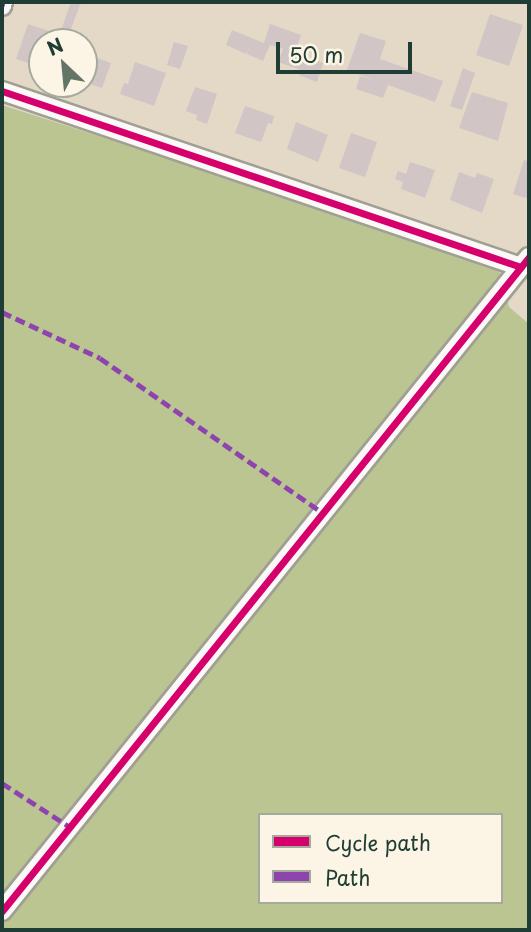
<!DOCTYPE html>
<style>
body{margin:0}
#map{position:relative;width:531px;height:932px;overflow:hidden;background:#e4d9c7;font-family:"Playpen Sans",sans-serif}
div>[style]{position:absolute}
.forest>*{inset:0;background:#bac592}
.building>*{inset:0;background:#d2c5c6}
.roads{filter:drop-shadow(2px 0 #a19f93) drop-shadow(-2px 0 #a19f93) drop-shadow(0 2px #a19f93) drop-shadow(0 -2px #a19f93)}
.street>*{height:18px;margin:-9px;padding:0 9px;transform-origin:9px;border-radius:9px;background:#fbf9f7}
.quiet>*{height:5px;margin-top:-2.5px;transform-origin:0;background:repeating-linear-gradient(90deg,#8e44ad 0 10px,transparent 0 15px)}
.cycleway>*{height:7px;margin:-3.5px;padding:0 3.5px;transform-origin:3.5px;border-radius:3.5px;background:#d6006c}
span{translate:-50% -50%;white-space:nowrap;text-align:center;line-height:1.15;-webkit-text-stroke:5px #fcf5e5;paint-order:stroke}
.frame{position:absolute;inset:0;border:4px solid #1f3d34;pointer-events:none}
.legend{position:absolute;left:258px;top:813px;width:245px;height:91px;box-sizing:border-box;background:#fcf5e5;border:2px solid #a4ab9e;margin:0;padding:9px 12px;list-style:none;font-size:21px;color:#1f3d34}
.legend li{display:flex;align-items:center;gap:14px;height:35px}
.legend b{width:35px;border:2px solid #a4ab9e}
.north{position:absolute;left:28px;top:28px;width:70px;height:70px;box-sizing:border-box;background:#fcf5e5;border:2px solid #a4ab9e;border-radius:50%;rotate:334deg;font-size:19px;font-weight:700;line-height:28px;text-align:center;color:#1f3d34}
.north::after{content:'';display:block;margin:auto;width:24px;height:32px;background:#647467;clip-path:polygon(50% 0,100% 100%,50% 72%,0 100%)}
.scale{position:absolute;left:276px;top:42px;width:136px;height:32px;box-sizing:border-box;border:4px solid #1f3d34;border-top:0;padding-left:9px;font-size:21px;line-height:24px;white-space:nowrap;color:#1f3d34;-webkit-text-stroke:5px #fcf5e5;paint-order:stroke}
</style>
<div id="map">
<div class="forest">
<i style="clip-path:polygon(evenodd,2px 105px,485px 260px,499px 269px,509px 307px,529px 324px,529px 930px,2px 930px,2px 105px,260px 815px,501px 815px,501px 902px,260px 902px,260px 815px)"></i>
</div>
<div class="building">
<i style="clip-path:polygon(71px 2px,81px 2px,66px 42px,58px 39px)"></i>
<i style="clip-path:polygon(490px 14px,523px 25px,509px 66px,476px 55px)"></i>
<i style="clip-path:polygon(28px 24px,55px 33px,52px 42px,42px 42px,42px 68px,16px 59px)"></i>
<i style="clip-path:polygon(270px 24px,301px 35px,295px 53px,323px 63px,317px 82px,299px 75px,301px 70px,278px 62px,283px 49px,270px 45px,263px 61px,247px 54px,250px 46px,246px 54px,226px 45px,232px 30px,264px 43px)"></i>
<i style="clip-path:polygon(360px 33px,386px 41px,380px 59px,443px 81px,435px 102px,388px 85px,383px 98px,356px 89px,360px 76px,374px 80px,347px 70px)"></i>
<i style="clip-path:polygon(174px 42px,188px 46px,180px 69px,167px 65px)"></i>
<i style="clip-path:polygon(84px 53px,111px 63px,102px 88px,87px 83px,85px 90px,75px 87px,84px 84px)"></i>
<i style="clip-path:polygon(135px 62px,166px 73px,154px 106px,120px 94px,124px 83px,128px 84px)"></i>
<i style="clip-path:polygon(463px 68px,475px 73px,462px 110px,450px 106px)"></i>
<i style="clip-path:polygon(195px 87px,217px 94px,207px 124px,196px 120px,197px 115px,186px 111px)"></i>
<i style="clip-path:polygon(472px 92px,508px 103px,498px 141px,459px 128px)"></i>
<i style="clip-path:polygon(245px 106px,274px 116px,272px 124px,268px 123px,261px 142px,235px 133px)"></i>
<i style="clip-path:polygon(296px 122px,328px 135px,318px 162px,287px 149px)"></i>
<i style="clip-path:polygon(351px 133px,377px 142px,365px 177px,339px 168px)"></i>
<i style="clip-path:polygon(524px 160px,529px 162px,529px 199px,513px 194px)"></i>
<i style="clip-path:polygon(410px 162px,435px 170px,425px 198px,401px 189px,403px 182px,395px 179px,398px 171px,406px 174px)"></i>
<i style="clip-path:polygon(459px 172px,475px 178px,477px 173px,494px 179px,482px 213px,450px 200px)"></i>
</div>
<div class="roads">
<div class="street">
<i style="left:2px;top:6px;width:4px;rotate:-76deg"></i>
<i style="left:2px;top:91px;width:548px;rotate:18.73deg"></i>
<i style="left:2px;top:911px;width:840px;rotate:-51.14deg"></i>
</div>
</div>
<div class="quiet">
<i style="left:2px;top:6px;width:4px;rotate:-76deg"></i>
<i style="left:2px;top:312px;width:108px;rotate:25.1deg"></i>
<i style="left:100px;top:358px;width:272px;rotate:34.8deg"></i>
<i style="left:2px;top:783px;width:81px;rotate:32.9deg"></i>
</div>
<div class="cycleway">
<i style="left:2px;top:91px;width:548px;rotate:18.73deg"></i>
<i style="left:2px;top:911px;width:840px;rotate:-51.14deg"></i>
</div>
<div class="frame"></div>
<ul class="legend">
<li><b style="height:9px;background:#d6006c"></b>Cycle path</li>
<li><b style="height:9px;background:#8e44ad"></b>Path</li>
</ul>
<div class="north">N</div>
<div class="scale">50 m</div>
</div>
